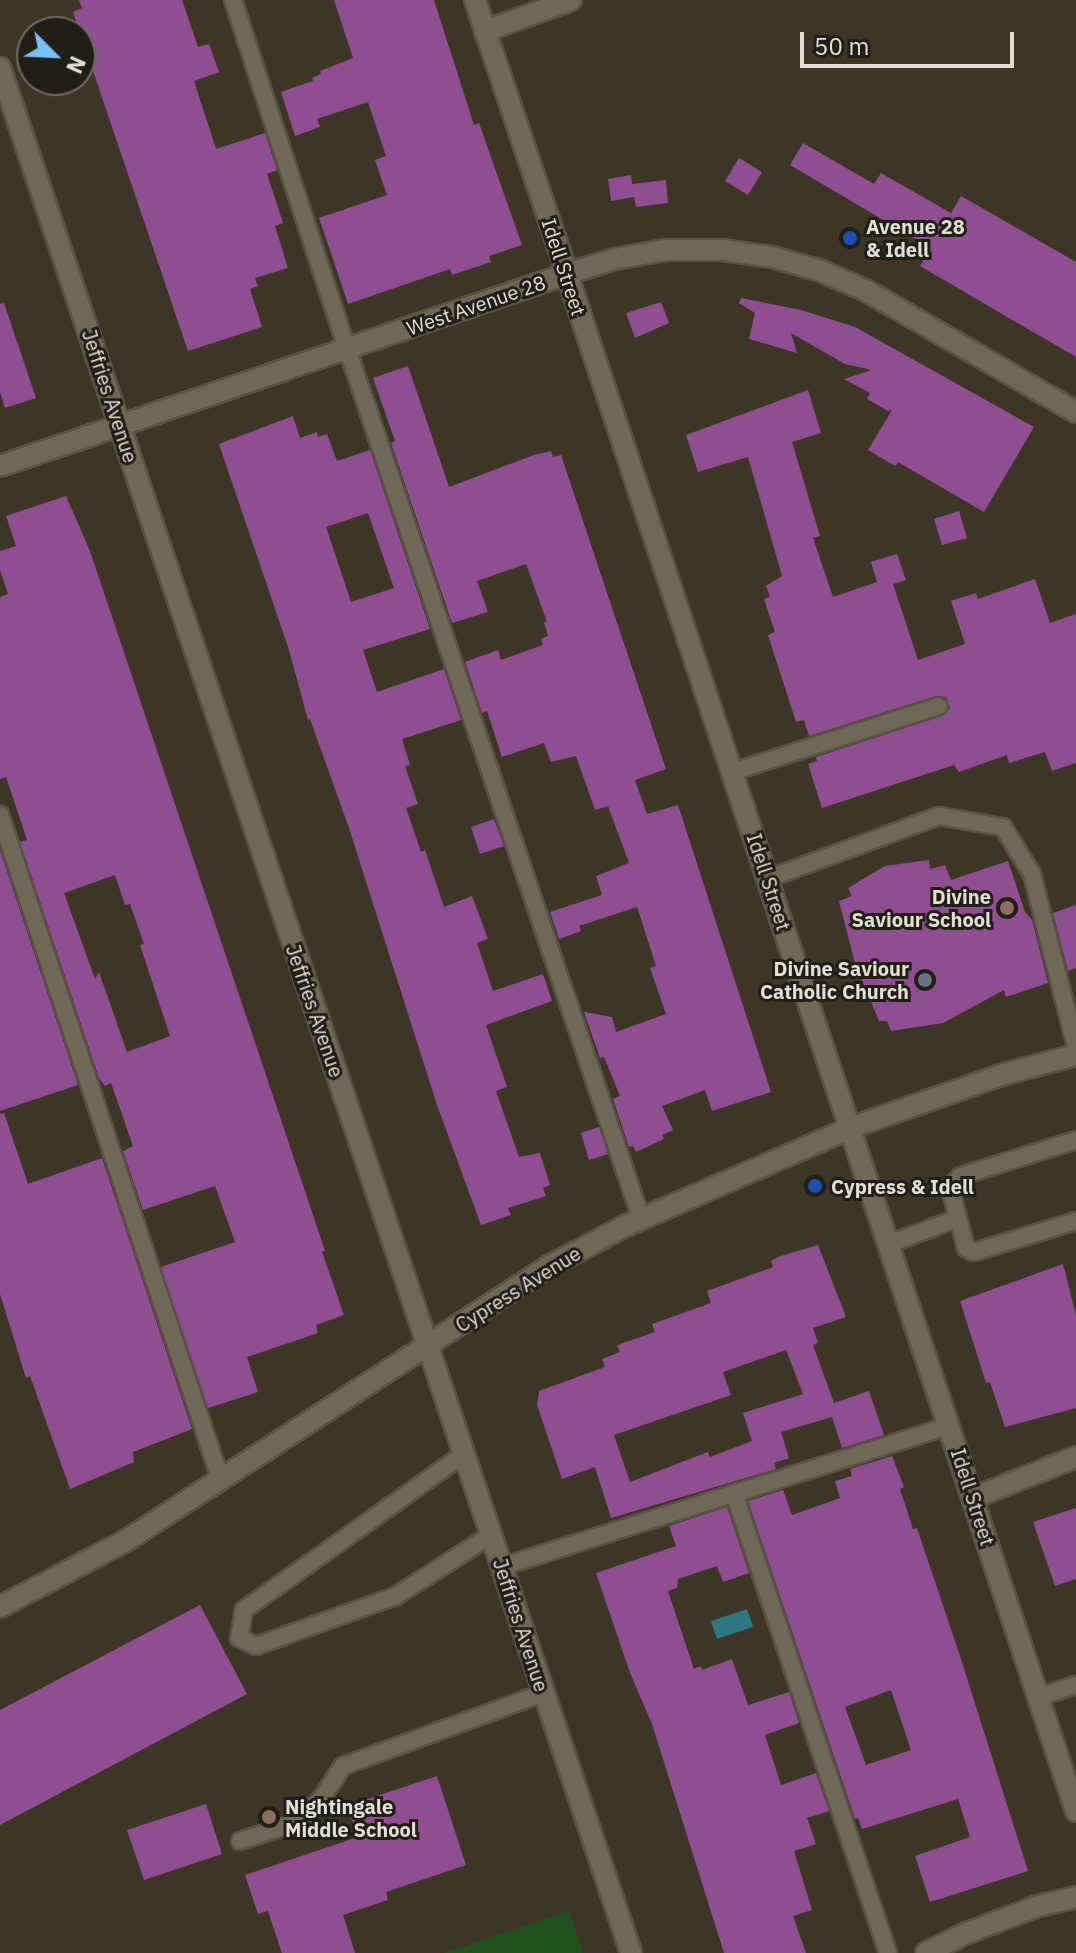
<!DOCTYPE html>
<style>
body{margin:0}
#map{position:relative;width:1076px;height:1953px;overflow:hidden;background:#3d3626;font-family:"IBM Plex Sans",sans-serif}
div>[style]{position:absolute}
.green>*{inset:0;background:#21521e}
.water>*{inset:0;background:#2c7982}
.building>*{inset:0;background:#8f4e91}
.roads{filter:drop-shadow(2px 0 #595346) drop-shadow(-2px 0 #595346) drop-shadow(0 2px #595346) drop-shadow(0 -2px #595346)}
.service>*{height:16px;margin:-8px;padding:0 8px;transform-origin:8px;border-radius:8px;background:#706856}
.minor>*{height:20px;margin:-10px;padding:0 10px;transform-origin:10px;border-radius:10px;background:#706856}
.tertiary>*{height:20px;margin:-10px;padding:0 10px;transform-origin:10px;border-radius:10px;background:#706856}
.dots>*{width:22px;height:22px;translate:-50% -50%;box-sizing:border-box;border:4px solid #211e16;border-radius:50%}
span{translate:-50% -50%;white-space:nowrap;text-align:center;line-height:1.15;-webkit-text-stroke:6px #211e16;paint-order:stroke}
.poi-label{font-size:20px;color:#e3dfd5;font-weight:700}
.left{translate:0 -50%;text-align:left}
.right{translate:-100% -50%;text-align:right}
.street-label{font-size:20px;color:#e3dfd5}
.north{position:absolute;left:16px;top:16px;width:80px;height:80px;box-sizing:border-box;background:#211e16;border:2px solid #6f6b62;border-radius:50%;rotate:114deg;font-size:22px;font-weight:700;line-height:32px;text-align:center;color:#e3dfd5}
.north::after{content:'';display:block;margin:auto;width:28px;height:36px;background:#7bbef8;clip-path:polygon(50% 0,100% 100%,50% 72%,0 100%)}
.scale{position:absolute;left:800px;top:32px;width:214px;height:36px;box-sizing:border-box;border:4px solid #e3dfd5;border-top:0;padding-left:10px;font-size:24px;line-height:28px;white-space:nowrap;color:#e3dfd5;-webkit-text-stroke:6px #211e16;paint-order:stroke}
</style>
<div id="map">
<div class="green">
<i style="clip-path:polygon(569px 1911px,583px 1953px,444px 1953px)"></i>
</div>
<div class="water">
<i style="clip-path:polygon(747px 1609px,753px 1627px,717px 1639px,711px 1621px)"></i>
</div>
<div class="building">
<i style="clip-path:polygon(79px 0,182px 0,198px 47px,209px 44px,219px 72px,194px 81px,216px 149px,265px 133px,277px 170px,267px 174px,283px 223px,275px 226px,288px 268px,255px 278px,258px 286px,250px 289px,262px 327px,188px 351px,73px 12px,82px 8px)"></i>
<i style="clip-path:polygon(334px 0,434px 0,474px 125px,479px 123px,522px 245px,489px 256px,491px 262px,452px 275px,450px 269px,348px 304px,319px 218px,387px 195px,375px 160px,386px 156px,368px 102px,317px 119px,320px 127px,295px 136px,281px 92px,313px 81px,312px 78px,321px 74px,320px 71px,353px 58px)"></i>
<i style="clip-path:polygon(803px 143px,874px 184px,881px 173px,951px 213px,961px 196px,1076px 262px,1076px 357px,920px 266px,931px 248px,790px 165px)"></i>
<i style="clip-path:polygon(739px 158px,762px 172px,748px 195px,725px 181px)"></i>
<i style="clip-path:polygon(631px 175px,632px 184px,666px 180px,668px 203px,636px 207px,634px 197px,611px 201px,608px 179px)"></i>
<i style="clip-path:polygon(741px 298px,801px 310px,855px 327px,1034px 427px,984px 512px,898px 462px,895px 466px,868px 450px,892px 410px,888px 411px,867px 399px,870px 393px,844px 379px,872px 370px,845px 364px,791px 333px,797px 353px,749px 339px,755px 313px,739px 303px)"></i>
<i style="clip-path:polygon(661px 302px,669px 323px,635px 338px,626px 313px)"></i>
<i style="clip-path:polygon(4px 303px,36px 398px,5px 408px,0 392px,0 304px)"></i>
<i style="clip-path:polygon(408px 366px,449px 487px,534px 455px,551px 451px,553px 457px,561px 455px,666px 769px,635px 780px,647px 814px,678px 805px,771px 1092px,712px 1111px,705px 1090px,662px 1106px,673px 1130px,662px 1135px,664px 1139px,636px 1152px,633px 1146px,629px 1147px,613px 1099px,620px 1096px,604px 1057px,600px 1058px,584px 1012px,612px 1017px,616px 1032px,666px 1014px,650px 968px,656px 966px,637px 907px,579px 926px,581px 931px,559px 939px,550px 912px,602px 895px,596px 876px,629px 863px,608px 806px,595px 810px,576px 756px,551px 762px,544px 743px,502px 757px,487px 711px,482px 713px,465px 662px,498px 650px,501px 660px,543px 645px,541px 639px,548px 636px,544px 622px,547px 622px,526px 564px,477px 581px,488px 612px,452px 623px,391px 443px,395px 441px,373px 378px)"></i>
<i style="clip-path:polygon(808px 390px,821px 433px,792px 442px,820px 536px,813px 538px,833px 597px,877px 582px,871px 562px,897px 554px,906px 580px,893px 584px,918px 660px,965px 644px,951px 601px,976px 593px,978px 599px,1035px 579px,1050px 623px,1076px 614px,1076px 763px,1052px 771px,1045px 752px,1009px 763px,1007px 755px,959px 772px,954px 765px,822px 808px,808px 764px,817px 761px,816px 757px,942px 716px,950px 708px,946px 697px,936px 696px,809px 736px,804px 720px,796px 722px,768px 635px,775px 632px,764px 599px,770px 597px,766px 586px,782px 576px,748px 457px,698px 472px,686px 435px)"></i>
<i style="clip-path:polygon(evenodd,293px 416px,300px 438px,317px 432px,318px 437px,327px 434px,337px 461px,370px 450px,430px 629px,363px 650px,377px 692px,444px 669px,461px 720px,402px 739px,410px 765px,405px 766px,418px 804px,406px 808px,421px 852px,425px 850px,444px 907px,472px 896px,488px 939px,477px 943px,493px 991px,543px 974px,552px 1001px,486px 1025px,507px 1087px,496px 1091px,519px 1157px,540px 1153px,550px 1185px,543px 1188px,546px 1196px,508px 1208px,511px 1215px,481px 1225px,437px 1105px,349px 828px,310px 719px,308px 720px,289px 650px,219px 444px,293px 416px,368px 513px,394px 588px,351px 602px,326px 527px,368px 513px)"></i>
<i style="clip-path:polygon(evenodd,66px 496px,90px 551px,325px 1251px,322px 1252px,344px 1315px,316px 1325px,318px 1333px,247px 1357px,258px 1392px,208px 1408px,161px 1267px,235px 1242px,215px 1186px,143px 1210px,123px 1151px,133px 1146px,111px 1083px,105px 1086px,99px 1078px,20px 842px,27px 840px,6px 777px,0 779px,0 597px,8px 594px,0 570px,0 551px,16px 546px,6px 516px,66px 496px,115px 875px,125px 905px,130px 904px,144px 944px,140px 945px,170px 1036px,127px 1052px,99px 972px,95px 979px,64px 893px,115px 875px)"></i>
<i style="clip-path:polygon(959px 511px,967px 538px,942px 545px,934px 519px)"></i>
<i style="clip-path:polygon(494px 819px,504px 846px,480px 854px,471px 827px)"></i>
<i style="clip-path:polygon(0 850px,78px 1085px,0 1111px)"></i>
<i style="clip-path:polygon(929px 860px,930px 869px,945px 865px,951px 880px,1008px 861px,1025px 912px,1032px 920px,1048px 983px,1006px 997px,1004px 990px,943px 1023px,891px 1031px,887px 1021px,879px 1021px,855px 963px,839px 901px,852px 896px,848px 888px,885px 866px)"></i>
<i style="clip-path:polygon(1076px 905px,1076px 968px,1068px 971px,1053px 913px)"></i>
<i style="clip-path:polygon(4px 1113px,28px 1184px,102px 1158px,192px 1429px,133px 1452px,134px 1462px,70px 1489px,30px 1376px,26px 1378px,0 1294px,0 1114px)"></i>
<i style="clip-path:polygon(599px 1127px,608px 1154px,589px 1160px,581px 1133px)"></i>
<i style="clip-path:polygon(evenodd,818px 1245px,846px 1317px,813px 1328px,818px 1343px,813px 1345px,834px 1403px,869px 1391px,884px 1435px,842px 1448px,832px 1417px,781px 1432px,789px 1458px,774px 1463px,776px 1469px,611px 1518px,595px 1467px,562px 1479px,537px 1405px,539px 1391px,605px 1367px,602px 1359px,620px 1352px,617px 1346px,623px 1343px,655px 1332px,652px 1324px,711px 1303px,707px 1291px,773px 1267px,771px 1261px,778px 1257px,818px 1245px,786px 1350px,803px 1394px,743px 1413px,752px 1441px,710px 1457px,708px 1452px,630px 1482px,614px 1435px,731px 1395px,723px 1372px,786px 1350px)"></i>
<i style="clip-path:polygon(1063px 1264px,1076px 1315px,1076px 1408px,1005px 1427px,990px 1382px,986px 1383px,960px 1301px)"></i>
<i style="clip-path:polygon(evenodd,892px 1456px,904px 1487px,900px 1489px,913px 1529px,917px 1528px,960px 1656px,1028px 1871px,930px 1902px,915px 1856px,970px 1837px,958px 1799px,862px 1829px,858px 1818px,855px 1819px,748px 1501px,783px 1490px,792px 1515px,840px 1498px,835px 1481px,852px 1476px,850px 1469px,892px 1456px,891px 1690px,911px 1750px,866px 1765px,845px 1707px,891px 1690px)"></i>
<i style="clip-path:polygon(727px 1507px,749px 1573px,723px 1582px,717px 1566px,678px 1579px,677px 1588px,668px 1591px,694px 1669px,701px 1666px,702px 1670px,732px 1659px,748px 1705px,789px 1692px,799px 1723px,765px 1735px,781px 1785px,816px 1773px,829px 1811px,807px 1818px,816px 1844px,794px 1851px,812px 1910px,793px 1916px,806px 1953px,724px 1953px,652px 1724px,630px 1673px,596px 1573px,676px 1546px,669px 1526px)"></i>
<i style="clip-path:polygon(1076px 1508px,1076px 1579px,1055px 1586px,1033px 1522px)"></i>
<i style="clip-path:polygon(200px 1605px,247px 1694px,0 1825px,0 1710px)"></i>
<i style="clip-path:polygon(437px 1776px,466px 1865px,386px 1892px,388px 1900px,343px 1915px,355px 1953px,282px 1953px,268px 1911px,258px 1914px,245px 1875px,358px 1837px,347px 1806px)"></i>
<i style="clip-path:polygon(206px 1804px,222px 1854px,144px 1880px,127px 1830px)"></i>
</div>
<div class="roads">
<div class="service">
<i style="left:233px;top:0;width:366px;rotate:71.9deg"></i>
<i style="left:347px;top:348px;width:918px;rotate:71.33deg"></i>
<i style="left:732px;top:772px;width:217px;rotate:-17.7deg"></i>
<i style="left:0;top:815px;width:702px;rotate:71.64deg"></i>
<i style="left:767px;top:879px;width:183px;rotate:-20.1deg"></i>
<i style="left:939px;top:816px;width:65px;rotate:9.8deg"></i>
<i style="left:1003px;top:827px;width:55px;rotate:58.3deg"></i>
<i style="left:1032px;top:874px;width:179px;rotate:75.7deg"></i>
<i style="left:1076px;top:1140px;width:121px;rotate:162.6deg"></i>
<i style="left:961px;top:1176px;width:16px;rotate:133deg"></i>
<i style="left:950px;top:1188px;width:62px;rotate:75.1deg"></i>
<i style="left:966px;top:1248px;width:9px;rotate:27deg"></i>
<i style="left:974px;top:1252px;width:107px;rotate:-16.9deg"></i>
<i style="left:889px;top:1244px;width:72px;rotate:-20.5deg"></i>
<i style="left:464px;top:1454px;width:270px;rotate:144.7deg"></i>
<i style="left:244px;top:1610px;width:28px;rotate:100deg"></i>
<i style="left:239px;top:1638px;width:19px;rotate:25deg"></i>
<i style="left:256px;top:1646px;width:149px;rotate:-19.7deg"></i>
<i style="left:396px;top:1596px;width:113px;rotate:-32.7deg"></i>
<i style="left:734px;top:1493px;width:485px;rotate:71.5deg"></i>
<i style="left:501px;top:1567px;width:470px;rotate:-17.5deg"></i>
<i style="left:1039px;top:1697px;width:39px;rotate:-18deg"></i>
<i style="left:240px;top:1841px;width:60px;rotate:-18.4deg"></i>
<i style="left:297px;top:1822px;width:35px;rotate:-44deg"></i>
<i style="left:322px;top:1798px;width:38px;rotate:-57deg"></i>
<i style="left:343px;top:1766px;width:214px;rotate:-20deg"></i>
</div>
<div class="minor">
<i style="left:485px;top:31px;width:91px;rotate:-19.8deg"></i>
<i style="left:0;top:68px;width:1988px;rotate:71.49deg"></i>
<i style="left:567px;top:274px;width:1619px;rotate:71.68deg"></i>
<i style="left:973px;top:1498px;width:111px;rotate:-21.7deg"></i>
<i style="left:926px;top:1953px;width:46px;rotate:-26deg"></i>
<i style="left:967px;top:1933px;width:76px;rotate:-20.8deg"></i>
<i style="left:1038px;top:1906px;width:39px;rotate:-13deg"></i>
</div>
<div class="tertiary">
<i style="left:475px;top:0;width:289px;rotate:71.4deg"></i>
<i style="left:0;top:466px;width:599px;rotate:-18.71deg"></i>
<i style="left:567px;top:274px;width:50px;rotate:-17.4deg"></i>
<i style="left:615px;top:259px;width:51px;rotate:-10.2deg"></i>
<i style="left:665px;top:250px;width:57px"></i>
<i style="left:722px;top:250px;width:50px;rotate:8deg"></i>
<i style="left:772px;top:257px;width:51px;rotate:15.9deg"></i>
<i style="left:821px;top:271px;width:50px;rotate:23.5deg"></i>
<i style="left:867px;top:291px;width:241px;rotate:30.1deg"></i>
<i style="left:0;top:1607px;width:144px;rotate:-27.8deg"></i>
<i style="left:127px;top:1540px;width:502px;rotate:-32.96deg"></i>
<i style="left:548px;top:1267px;width:87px;rotate:-28deg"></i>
<i style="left:625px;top:1226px;width:245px;rotate:-23.5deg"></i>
<i style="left:850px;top:1128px;width:160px;rotate:-19.3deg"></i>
<i style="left:1001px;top:1075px;width:78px;rotate:-14.9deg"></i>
</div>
</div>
<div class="dots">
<i style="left:850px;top:238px;background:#1a4fb4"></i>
<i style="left:1007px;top:908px;background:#8d6e63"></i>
<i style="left:925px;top:980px;background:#6b7280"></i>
<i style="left:815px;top:1186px;background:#1a4fb4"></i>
<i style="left:269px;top:1817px;background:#8d6e63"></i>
</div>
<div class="poi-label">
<span class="left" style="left:866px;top:238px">Avenue 28<br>&amp; Idell</span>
<span class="right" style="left:991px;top:908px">Divine<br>Saviour School</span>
<span class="right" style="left:909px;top:980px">Divine Saviour<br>Catholic Church</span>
<span class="left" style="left:831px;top:1186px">Cypress &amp; Idell</span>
<span class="left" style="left:285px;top:1818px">Nightingale<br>Middle School</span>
</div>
<div class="street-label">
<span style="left:564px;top:267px;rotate:72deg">Idell Street</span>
<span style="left:476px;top:305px;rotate:-19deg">West Avenue 28</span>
<span style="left:110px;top:396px;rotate:72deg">Jeffries Avenue</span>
<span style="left:769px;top:882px;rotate:72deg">Idell Street</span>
<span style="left:315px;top:1011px;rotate:71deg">Jeffries Avenue</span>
<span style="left:518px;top:1289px;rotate:-32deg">Cypress Avenue</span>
<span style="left:973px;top:1497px;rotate:72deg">Idell Street</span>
<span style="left:521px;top:1625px;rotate:72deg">Jeffries Avenue</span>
</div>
<div class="north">N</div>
<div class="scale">50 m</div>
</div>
